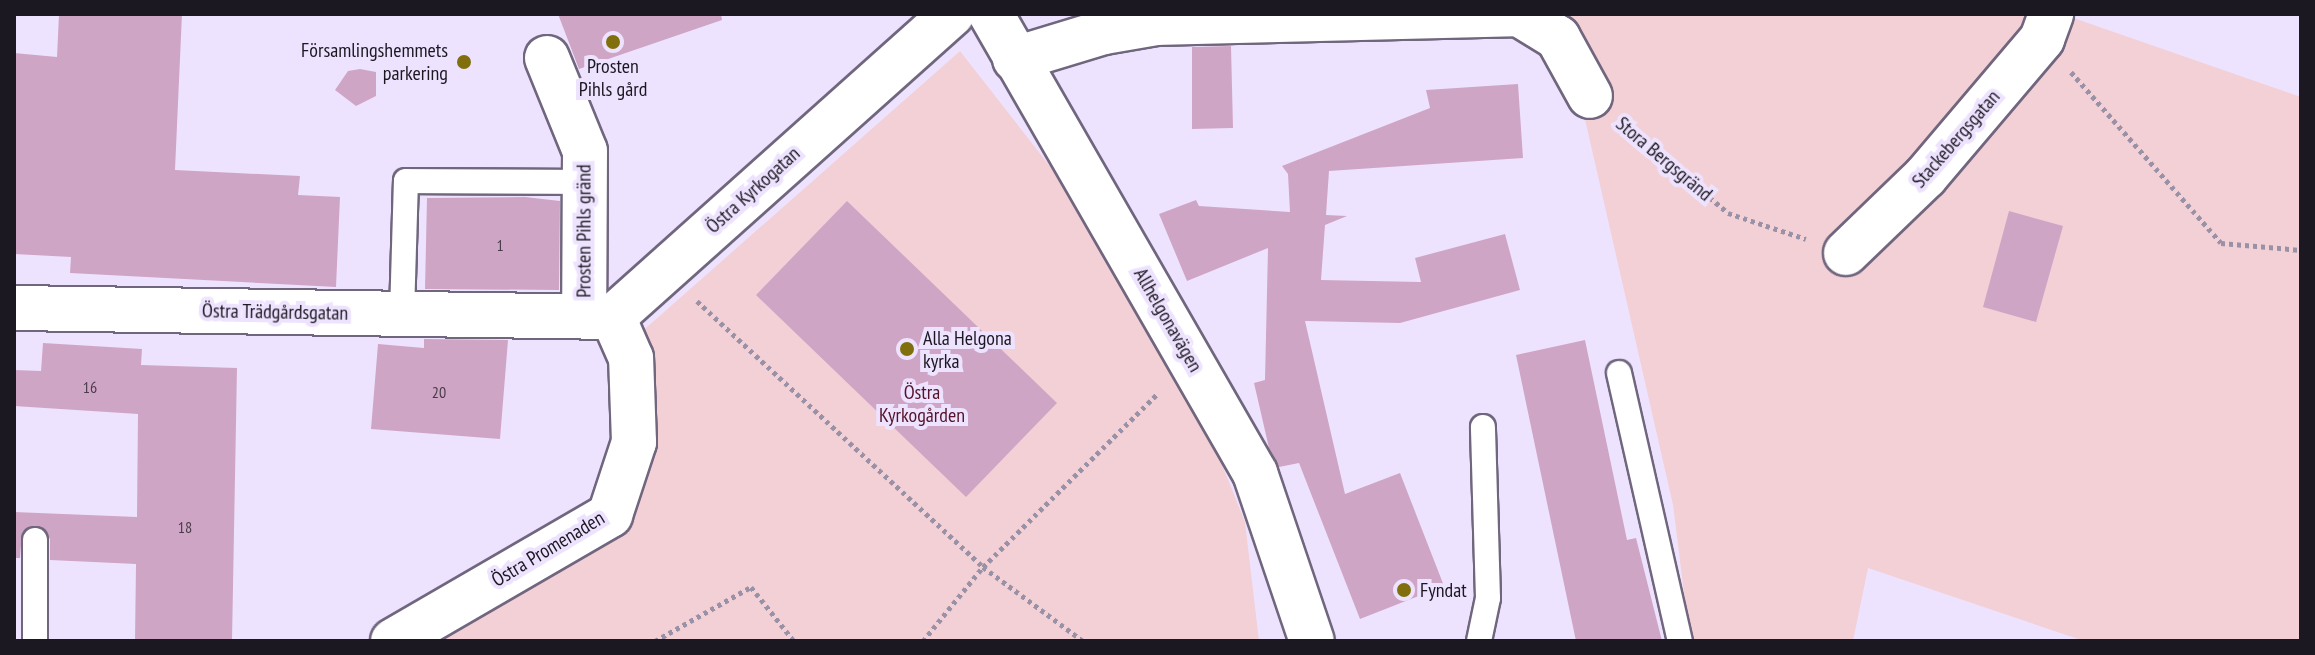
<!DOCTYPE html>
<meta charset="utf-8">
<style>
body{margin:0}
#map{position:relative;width:2315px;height:655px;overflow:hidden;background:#eee3ff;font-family:"PT Sans Narrow",sans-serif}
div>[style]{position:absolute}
.green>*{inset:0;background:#f3d0d6}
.building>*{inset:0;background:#cfa5c5}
.path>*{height:5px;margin-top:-2.5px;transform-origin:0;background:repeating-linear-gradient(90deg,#9991a5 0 4px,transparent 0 8px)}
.roads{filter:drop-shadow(2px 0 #70667e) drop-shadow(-2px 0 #70667e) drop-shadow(0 2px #70667e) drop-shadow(0 -2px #70667e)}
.service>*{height:24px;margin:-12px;padding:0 12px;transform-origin:12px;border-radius:12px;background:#fff}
.minor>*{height:44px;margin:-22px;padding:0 22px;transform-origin:22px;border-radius:22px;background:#fff}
.dots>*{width:22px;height:22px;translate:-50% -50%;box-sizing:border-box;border:4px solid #eee3ff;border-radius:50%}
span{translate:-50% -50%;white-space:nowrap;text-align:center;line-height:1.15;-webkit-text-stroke:8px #eee3ff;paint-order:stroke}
.number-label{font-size:16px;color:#493b4a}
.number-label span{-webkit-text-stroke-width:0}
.poi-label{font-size:20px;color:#1c1821}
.right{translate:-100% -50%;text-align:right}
.left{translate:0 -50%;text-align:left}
.street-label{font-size:20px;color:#1c1821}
.park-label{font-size:20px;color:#541328}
.frame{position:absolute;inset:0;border:16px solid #1c1821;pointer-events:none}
</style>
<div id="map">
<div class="green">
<i style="clip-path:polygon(1561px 14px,2062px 14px,2301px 97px,2301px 641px,2084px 641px,1868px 568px,1853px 641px,1690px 641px,1673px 505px)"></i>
<i style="clip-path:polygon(960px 51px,1077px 201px,1213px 442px,1245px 522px,1259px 641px,424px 641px,629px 526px,648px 448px,638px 335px)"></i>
</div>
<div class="building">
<i style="clip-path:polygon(59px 14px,182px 14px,175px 170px,300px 176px,298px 195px,340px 197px,336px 287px,70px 273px,71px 257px,14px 254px,14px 53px,57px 57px)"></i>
<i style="clip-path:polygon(558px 14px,721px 14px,722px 20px,579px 69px)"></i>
<i style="clip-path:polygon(1231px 46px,1233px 128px,1192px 129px,1192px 47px)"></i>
<i style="clip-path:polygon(360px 69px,376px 72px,376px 96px,356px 106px,335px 90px,348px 71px)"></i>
<i style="clip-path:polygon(1518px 84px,1523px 158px,1329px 171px,1326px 215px,1347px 216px,1325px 225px,1321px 280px,1421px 282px,1415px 258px,1505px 234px,1520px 290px,1400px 323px,1305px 321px,1345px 494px,1400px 473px,1444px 586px,1360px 619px,1299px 463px,1279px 467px,1269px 448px,1254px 383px,1265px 380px,1268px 248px,1187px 281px,1159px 214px,1196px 200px,1199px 206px,1290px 212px,1288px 174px,1282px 166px,1430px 108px,1426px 90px)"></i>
<i style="clip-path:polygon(525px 197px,560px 201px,559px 290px,425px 289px,427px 198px)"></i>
<i style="clip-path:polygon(847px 201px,1057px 403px,966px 497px,756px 295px)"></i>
<i style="clip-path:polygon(2009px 211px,2063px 226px,2036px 322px,1983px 307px)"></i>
<i style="clip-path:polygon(424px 339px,508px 340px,500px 439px,371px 429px,378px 344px,424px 348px)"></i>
<i style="clip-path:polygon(1585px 340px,1627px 540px,1636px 538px,1662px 641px,1576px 641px,1516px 355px)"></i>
<i style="clip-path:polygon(43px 343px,142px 349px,141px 365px,237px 368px,232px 641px,135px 641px,136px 564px,50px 560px,50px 539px,42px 527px,22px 532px,20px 558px,14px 558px,14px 512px,137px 517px,138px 414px,14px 406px,14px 370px,41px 371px)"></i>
</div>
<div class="path">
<i style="left:2071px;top:72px;width:227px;rotate:48.7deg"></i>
<i style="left:2221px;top:243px;width:80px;rotate:5deg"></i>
<i style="left:1624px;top:125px;width:136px;rotate:40.2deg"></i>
<i style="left:1728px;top:213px;width:82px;rotate:18.4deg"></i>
<i style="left:697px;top:301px;width:391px;rotate:42.9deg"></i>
<i style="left:983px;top:567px;width:124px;rotate:36.5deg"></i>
<i style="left:655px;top:641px;width:110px;rotate:-29.4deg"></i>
<i style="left:751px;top:587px;width:69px;rotate:51.5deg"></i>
<i style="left:923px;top:641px;width:95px;rotate:-51deg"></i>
<i style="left:983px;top:567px;width:248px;rotate:-44.8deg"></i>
</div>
<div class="roads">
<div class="service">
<i style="left:402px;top:314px;width:133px;rotate:-88.3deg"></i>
<i style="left:406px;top:181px;width:178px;rotate:0.3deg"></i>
<i style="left:1619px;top:373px;width:275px;rotate:77.2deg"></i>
<i style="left:35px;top:540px;width:101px;rotate:90deg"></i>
<i style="left:1479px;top:641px;width:44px;rotate:-78.2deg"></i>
<i style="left:1488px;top:598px;width:171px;rotate:-91.7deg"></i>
</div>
<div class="minor">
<i style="left:991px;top:14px;width:530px;rotate:60.09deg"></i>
<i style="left:1255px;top:473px;width:177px;rotate:71.3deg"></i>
<i style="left:1519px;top:14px;width:46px;rotate:31.6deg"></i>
<i style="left:1558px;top:38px;width:66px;rotate:61.1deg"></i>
<i style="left:547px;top:58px;width:100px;rotate:67.8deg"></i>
<i style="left:585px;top:151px;width:165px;rotate:90.3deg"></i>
<i style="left:1015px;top:59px;width:93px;rotate:-16.9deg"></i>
<i style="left:1104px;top:32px;width:53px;rotate:-9.8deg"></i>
<i style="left:1156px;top:23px;width:357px;rotate:-1.4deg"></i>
<i style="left:1846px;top:253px;width:110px;rotate:-43.9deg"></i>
<i style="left:1925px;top:177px;width:181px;rotate:-49.7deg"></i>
<i style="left:2042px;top:39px;width:27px;rotate:-70deg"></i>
<i style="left:14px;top:308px;width:599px;rotate:0.86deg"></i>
<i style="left:613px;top:317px;width:455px;rotate:-41.8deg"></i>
<i style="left:393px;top:641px;width:251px;rotate:-30.1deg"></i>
<i style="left:610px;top:515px;width:77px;rotate:-71.8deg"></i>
<i style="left:634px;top:442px;width:84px;rotate:-92deg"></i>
<i style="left:631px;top:358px;width:45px;rotate:-113.7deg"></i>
</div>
</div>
<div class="dots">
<i style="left:613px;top:42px;background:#816f0e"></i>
<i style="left:464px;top:62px;background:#816f0e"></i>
<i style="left:907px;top:349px;background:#816f0e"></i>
<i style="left:1404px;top:590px;background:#816f0e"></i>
</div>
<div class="number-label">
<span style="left:500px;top:245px">1</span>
<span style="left:90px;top:387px">16</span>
<span style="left:439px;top:392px">20</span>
<span style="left:185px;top:527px">18</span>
</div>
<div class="poi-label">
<span class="right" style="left:448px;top:62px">Församlingshemmets<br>parkering</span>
<span style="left:613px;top:78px">Prosten<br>Pihls gård</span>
<span class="left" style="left:923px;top:350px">Alla Helgona<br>kyrka</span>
<span class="left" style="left:1420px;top:590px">Fyndat</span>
</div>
<div class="street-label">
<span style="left:1956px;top:139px;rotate:-49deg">Stackebergsgatan</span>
<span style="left:1664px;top:159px;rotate:40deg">Stora Bergsgränd</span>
<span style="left:753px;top:190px;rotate:-42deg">Östra Kyrkogatan</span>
<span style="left:584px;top:231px;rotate:-90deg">Prosten Pihls gränd</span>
<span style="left:275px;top:312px;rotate:1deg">Östra Trädgårdsgatan</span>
<span style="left:1168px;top:320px;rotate:60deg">Allhelgonavägen</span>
<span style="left:548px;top:549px;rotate:-31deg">Östra Promenaden</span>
</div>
<div class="park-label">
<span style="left:922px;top:404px">Östra<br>Kyrkogården</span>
</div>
<div class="frame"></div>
</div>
